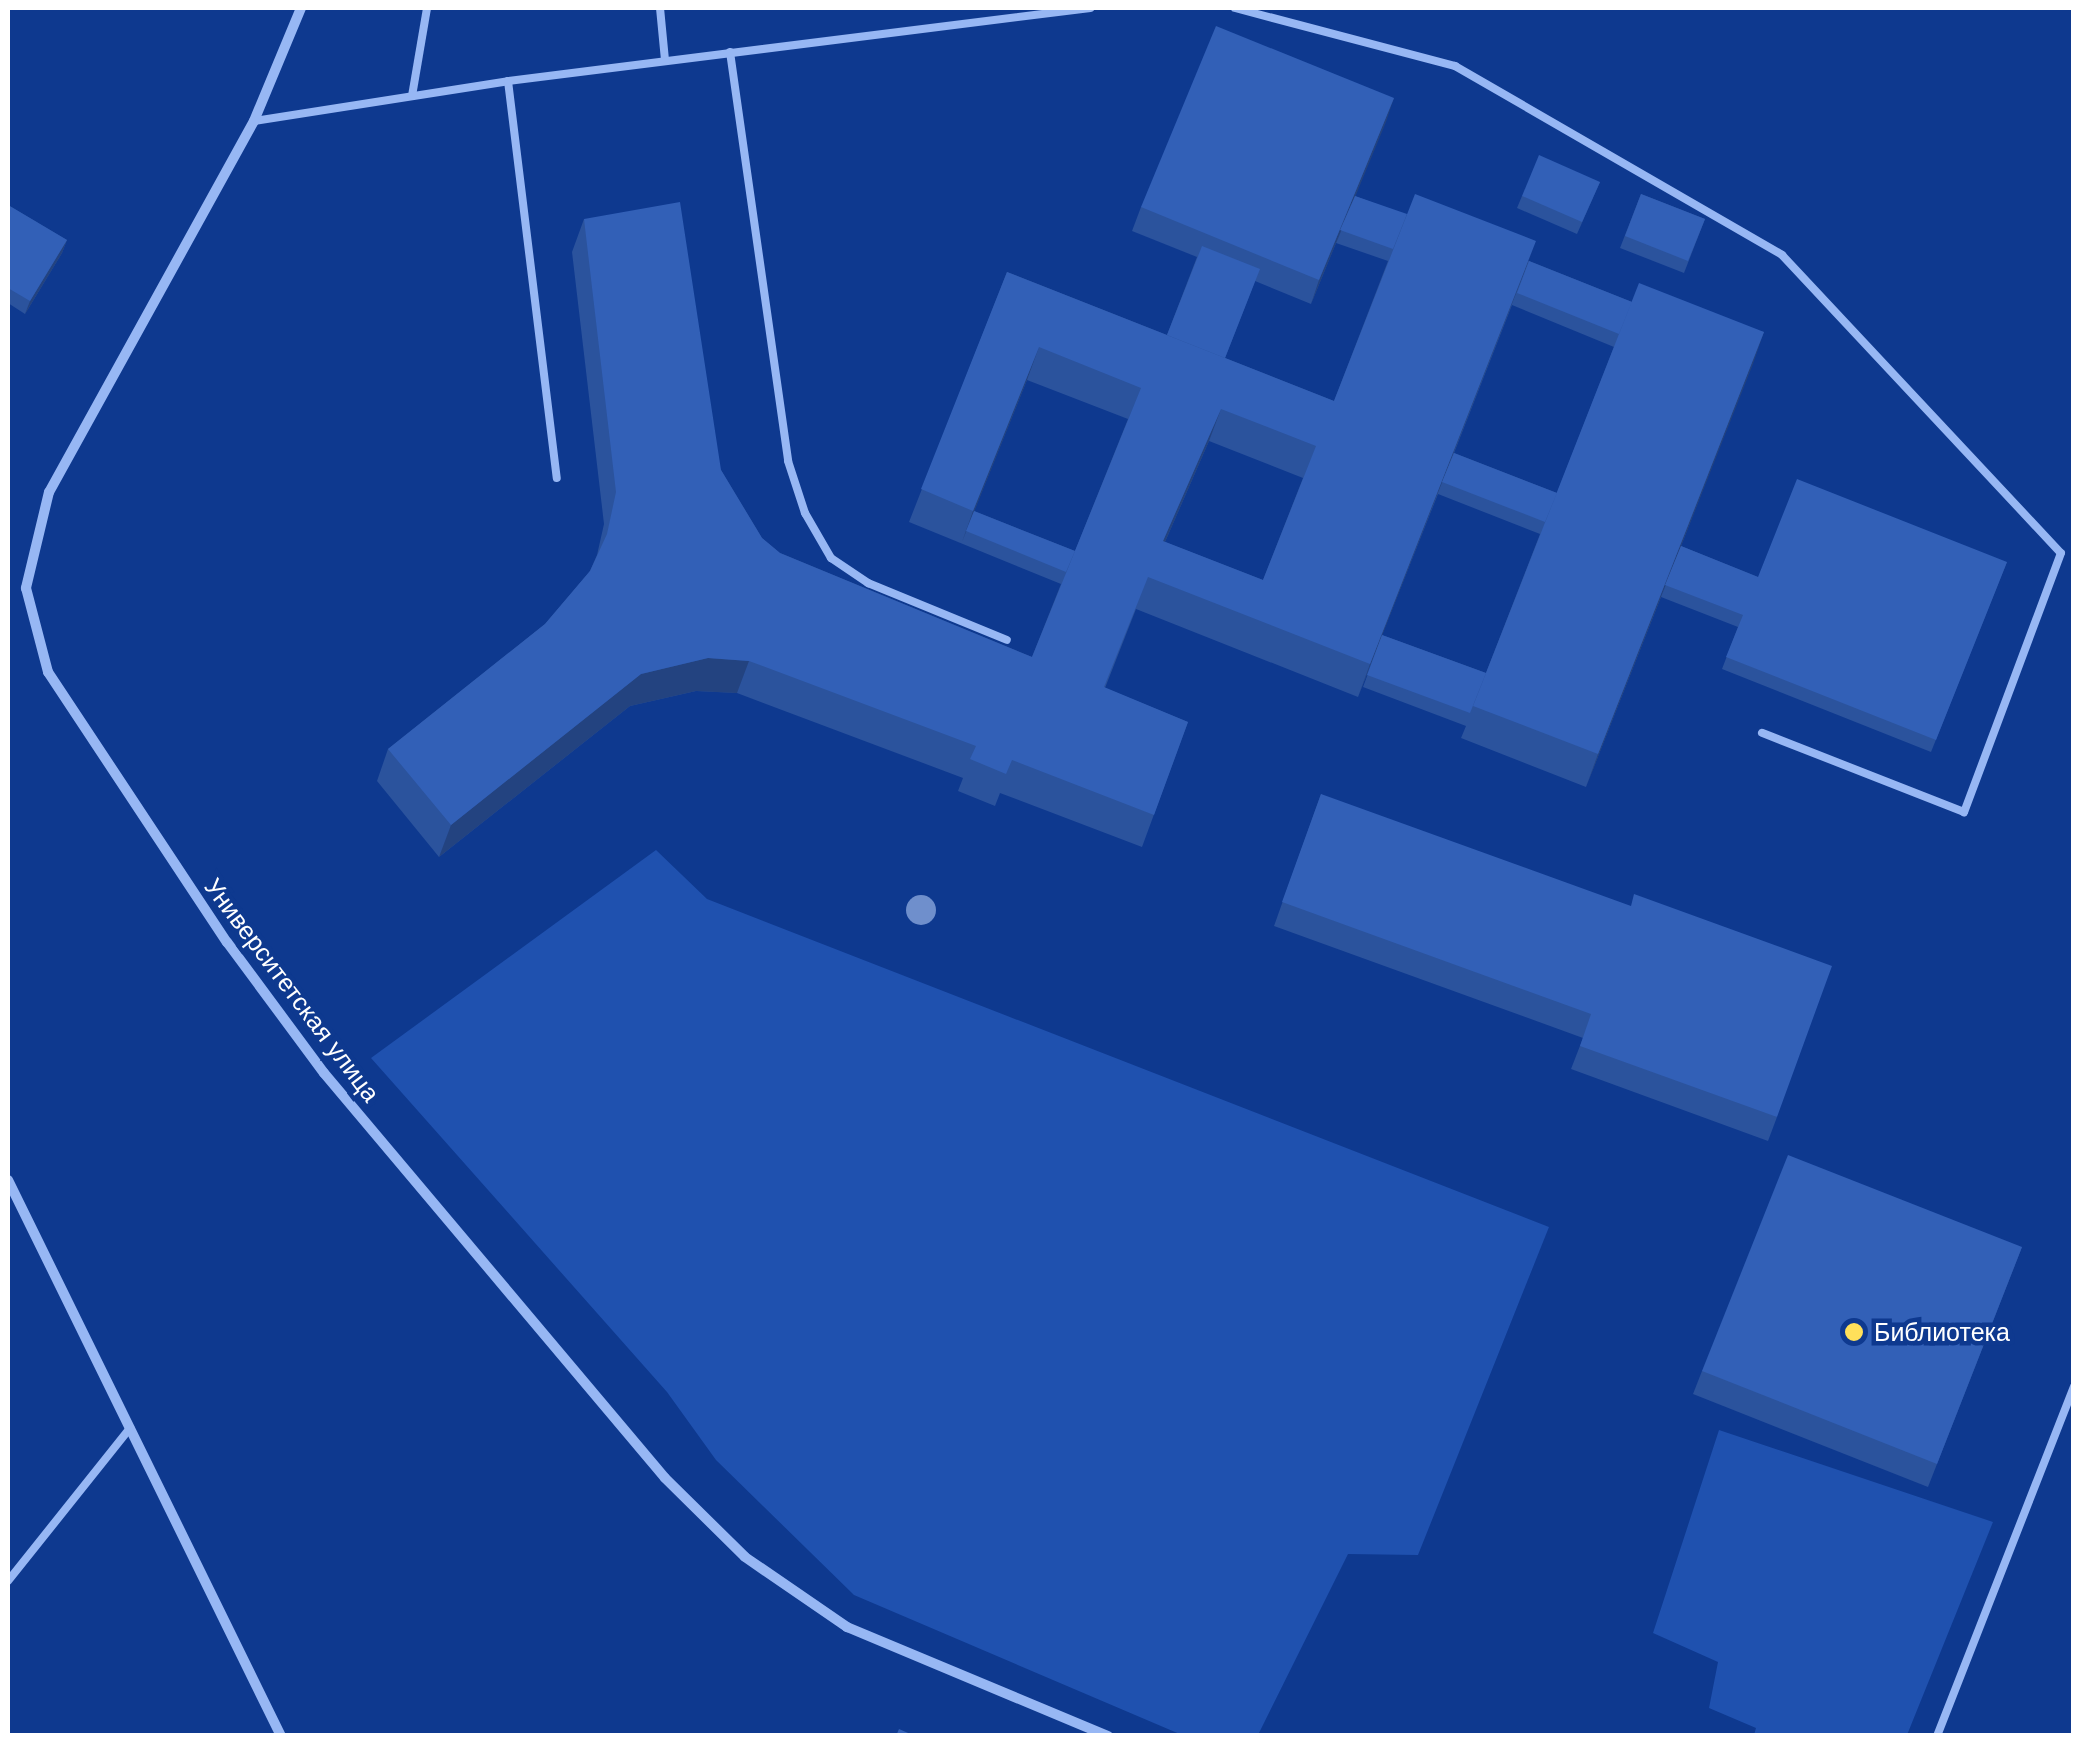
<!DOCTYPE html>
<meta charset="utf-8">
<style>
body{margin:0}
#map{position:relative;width:2081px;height:1743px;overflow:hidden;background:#0e398f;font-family:Helvetica,sans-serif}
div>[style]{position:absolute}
.green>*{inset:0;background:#1f51af}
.service>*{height:8px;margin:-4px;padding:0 4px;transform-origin:4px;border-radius:4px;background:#97b7f4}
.minor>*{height:10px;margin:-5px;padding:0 5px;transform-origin:5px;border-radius:5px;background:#97b7f4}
.trees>*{width:30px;height:30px;margin:-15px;border-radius:50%;background:#6f8fcc}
.wall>*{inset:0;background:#2b539d}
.shaded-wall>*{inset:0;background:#234380}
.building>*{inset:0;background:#3260b7}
.dots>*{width:28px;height:28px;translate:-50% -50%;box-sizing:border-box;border:5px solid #0e398f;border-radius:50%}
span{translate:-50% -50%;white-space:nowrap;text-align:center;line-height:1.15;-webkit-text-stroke:9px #0e398f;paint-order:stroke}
.street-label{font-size:25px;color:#fff}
.poi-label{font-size:25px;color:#fff}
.left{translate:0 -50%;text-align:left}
.frame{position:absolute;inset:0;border:10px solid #fff;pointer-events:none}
</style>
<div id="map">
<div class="green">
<i style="clip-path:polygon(656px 850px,707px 899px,1549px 1227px,1418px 1555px,1348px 1554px,1258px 1735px,1182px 1735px,854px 1595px,716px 1460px,667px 1392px,371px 1058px)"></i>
<i style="clip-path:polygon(1719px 1430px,1993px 1522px,1907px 1735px,1754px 1735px,1756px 1728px,1709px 1708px,1718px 1662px,1653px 1633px)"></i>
</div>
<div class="service">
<i style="left:660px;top:8px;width:52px;rotate:84.5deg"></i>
<i style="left:1235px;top:8px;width:228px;rotate:14.8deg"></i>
<i style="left:1455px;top:66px;width:378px;rotate:30deg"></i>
<i style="left:1782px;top:255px;width:408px;rotate:46.9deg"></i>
<i style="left:2061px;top:553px;width:277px;rotate:110.5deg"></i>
<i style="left:1964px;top:812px;width:217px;rotate:-158.6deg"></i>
<i style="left:730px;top:52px;width:413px;rotate:81.9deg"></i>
<i style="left:788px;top:461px;width:55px;rotate:71.9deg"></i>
<i style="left:805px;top:513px;width:52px;rotate:60deg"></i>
<i style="left:831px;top:558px;width:45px;rotate:34deg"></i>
<i style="left:868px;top:583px;width:150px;rotate:22.3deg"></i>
<i style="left:508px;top:81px;width:400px;rotate:83deg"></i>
<i style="left:412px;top:96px;width:89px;rotate:-80.3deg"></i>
<i style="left:254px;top:121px;width:257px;rotate:-8.9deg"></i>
<i style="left:508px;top:81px;width:587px;rotate:-7.15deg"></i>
<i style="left:8px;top:1581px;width:196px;rotate:-51.4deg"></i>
<i style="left:1937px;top:1736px;width:376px;rotate:-68.6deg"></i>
</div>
<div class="minor">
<i style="left:301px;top:8px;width:122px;rotate:112.6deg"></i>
<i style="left:254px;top:121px;width:424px;rotate:118.9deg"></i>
<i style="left:49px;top:492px;width:99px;rotate:103.5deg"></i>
<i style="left:26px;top:588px;width:87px;rotate:75.3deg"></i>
<i style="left:48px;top:672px;width:324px;rotate:56.5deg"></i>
<i style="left:227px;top:942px;width:163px;rotate:53.5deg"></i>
<i style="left:324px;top:1073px;width:529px;rotate:49.9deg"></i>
<i style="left:665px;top:1478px;width:112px;rotate:44.6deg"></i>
<i style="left:745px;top:1557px;width:124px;rotate:34.5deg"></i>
<i style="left:847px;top:1627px;width:283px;rotate:22.7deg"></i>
<i style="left:8px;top:1180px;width:619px;rotate:63.85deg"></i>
</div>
<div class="trees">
<i style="left:921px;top:910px"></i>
</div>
<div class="wall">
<i style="clip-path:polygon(evenodd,1394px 98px,1355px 196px,1529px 261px,1632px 302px,1764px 332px,1681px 546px,1758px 577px,2007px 562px,1931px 752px,1722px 669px,1738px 627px,1661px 597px,1586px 787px,1461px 738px,1466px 726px,1363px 687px,1379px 644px,1358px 697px,1136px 609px,1105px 688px,1188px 722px,1142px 847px,1000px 793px,995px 806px,958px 791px,963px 778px,737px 693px,696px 691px,630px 706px,439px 857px,377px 781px,388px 749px,545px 624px,590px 571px,597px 555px,604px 524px,572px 252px,584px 219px,721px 470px,762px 538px,780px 553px,1032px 657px,1061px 584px,909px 522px,1007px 272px,1167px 335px,1197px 257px,1132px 231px,1141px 207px,1394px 98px,1336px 243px,1388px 261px,1334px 401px,1225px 358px,1255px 281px,1311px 304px,1336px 243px,1394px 98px,1512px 305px,1614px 347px,1557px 493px,1454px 453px,1512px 305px,1394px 98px,1027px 380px,1128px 419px,1075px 551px,974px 511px,1027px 380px,1394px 98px,1209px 441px,1303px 478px,1263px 580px,1165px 542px,1209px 441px,1394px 98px,1438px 494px,1540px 534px,1486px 673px,1382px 635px,1438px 494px)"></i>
<i style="clip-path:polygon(1600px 182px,1577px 234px,1517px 208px,1522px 196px)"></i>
<i style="clip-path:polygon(1641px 194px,1705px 219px,1684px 273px,1620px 248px)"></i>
<i style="clip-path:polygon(8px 205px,67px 240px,62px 253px,25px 314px,8px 303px)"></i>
<i style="clip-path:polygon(1321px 794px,1777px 1117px,1768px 1141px,1571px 1069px,1583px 1038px,1274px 926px)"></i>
<i style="clip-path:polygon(2022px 1247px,1928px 1487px,1693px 1394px,1702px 1371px)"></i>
</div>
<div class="shaded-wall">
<i style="clip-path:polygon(1394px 98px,1386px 122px,1311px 304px,1319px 280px)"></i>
<i style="clip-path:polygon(67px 240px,62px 253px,25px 314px,30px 301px)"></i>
<i style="clip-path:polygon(1536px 241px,1524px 273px,1358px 697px,1370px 664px)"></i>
<i style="clip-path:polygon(1764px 332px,1753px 364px,1586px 787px,1598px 754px)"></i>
<i style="clip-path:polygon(1039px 347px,1027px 380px,962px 542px,973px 511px)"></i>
<i style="clip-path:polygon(1221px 409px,1209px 441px,1151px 574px,1163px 541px)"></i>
<i style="clip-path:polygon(708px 658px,749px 661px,737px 693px,696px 691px,630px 706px,439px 857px,451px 825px,641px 674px)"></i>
</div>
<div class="building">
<i style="clip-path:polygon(1216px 26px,1394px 98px,1319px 280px,1141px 207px)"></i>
<i style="clip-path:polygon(1539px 155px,1600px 182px,1582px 222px,1522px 196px)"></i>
<i style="clip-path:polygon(evenodd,1415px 194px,1536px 241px,1370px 664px,1148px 577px,1104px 687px,1188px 722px,1154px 815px,1012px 760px,1006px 774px,970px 759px,976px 746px,749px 661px,708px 658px,641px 674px,451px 825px,388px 749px,545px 624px,590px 571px,607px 534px,616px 492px,584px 219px,680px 202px,721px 470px,762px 538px,780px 553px,1032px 657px,1141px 388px,1039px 347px,973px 511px,921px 489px,1007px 272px,1334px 401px,1415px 194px,1221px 409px,1316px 446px,1263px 580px,1163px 541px,1221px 409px)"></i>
<i style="clip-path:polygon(1641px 194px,1705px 219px,1688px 261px,1625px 236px)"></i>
<i style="clip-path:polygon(1355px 196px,1407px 214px,1393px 249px,1340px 230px)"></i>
<i style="clip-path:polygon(8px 205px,67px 240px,30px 301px,8px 288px)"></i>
<i style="clip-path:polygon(1202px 246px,1260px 269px,1225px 358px,1167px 335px)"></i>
<i style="clip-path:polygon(1529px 261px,1632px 302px,1619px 334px,1517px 293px)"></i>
<i style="clip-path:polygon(1639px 283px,1764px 332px,1598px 754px,1473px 706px)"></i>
<i style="clip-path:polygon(1454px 453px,1557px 493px,1545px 522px,1442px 482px)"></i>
<i style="clip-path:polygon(1797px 479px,2007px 562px,1936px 740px,1726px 657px,1743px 615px,1665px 585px,1681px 546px,1758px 577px)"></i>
<i style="clip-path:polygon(974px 511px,1075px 551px,1066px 572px,966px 531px)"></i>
<i style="clip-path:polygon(1382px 635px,1486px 673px,1470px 713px,1367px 675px)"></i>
<i style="clip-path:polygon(1321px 794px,1631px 906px,1634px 894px,1832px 966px,1777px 1117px,1580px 1046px,1591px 1014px,1282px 902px)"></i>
<i style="clip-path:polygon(1788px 1155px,2022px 1247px,1937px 1464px,1702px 1371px)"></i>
<i style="clip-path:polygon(899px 1729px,915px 1736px,896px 1736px)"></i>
</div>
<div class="dots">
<i style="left:1854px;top:1332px;background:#ffe05a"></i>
</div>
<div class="street-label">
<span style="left:292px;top:990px;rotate:53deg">Университетская улица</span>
</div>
<div class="poi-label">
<span class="left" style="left:1874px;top:1332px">Библиотека</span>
</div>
<div class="frame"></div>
</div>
